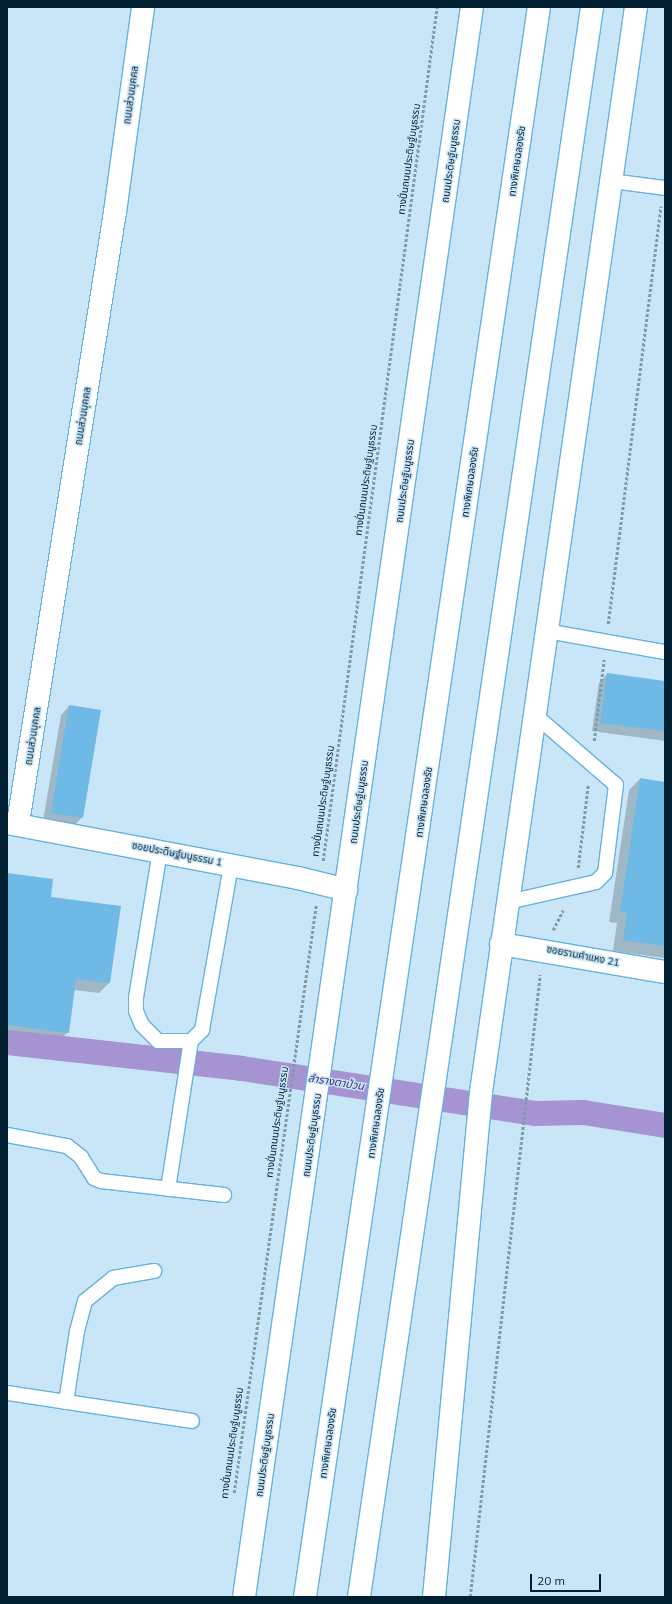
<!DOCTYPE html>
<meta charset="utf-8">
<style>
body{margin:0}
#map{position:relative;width:672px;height:1604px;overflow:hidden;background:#c9e5f8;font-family:Mulish,"Noto Sans Thai",sans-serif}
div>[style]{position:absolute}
.shadow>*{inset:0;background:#0003}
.canal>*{height:25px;margin:-12.5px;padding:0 12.5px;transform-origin:12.5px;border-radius:12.5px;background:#a594d1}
.building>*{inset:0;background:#6fb9e6}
.path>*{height:2.5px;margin-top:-1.25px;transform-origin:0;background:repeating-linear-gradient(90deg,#7f9cae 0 3px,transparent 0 5px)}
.roads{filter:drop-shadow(1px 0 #66b1de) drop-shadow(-1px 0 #66b1de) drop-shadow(0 1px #66b1de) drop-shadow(0 -1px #66b1de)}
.lane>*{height:14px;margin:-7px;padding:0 7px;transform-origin:7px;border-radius:7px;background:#fff}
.street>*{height:22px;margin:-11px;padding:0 11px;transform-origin:11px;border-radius:11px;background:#fff}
.secondary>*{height:22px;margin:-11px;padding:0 11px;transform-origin:11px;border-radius:11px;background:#fff}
.primary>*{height:22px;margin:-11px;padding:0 11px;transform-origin:11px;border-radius:11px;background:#fff}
.highway>*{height:22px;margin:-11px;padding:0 11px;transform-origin:11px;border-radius:11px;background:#fff}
span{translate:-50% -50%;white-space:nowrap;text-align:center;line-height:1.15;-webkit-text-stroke:3px #c9e5f8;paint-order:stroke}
.street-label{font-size:10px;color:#012031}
.water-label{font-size:11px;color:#442a71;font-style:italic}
.frame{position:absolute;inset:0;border:8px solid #012031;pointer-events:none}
.scale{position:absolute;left:530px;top:1574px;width:71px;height:18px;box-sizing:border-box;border:2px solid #012031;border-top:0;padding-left:5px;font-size:12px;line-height:14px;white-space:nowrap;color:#012031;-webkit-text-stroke:3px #c9e5f8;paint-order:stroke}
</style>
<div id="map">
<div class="shadow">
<i style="clip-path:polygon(607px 674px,665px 682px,665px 741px,592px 731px,599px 683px)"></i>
<i style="clip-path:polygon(69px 706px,82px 817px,74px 826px,43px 821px,61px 715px)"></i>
<i style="clip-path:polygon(640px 779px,665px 783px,665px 958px,613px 951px,617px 923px,609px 922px,629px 790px)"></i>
<i style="clip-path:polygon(7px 874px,50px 898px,110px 982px,99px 993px,74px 990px,68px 1032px,57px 1043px,7px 1037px)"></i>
</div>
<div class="canal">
<i style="left:7px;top:1042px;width:235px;rotate:6.3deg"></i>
<i style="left:241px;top:1068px;width:297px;rotate:8.7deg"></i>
<i style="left:535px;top:1113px;width:48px;rotate:-1.2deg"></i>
<i style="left:583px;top:1112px;width:83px;rotate:9deg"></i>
</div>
<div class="building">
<i style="clip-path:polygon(607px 673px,665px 681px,665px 731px,600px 723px)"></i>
<i style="clip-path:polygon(69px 705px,101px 710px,83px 818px,51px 813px)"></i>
<i style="clip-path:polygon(640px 778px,665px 782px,665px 946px,623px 940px,627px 913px,620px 912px)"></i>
<i style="clip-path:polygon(7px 873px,53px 879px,51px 897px,121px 906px,110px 983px,76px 979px,69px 1033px,7px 1025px)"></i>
</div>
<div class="path">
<i style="left:608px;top:624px;width:421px;rotate:-82.8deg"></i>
<i style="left:594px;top:741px;width:82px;rotate:-83deg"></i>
<i style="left:323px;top:861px;width:862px;rotate:-82.4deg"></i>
<i style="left:578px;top:868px;width:84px;rotate:-83.1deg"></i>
<i style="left:553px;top:930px;width:22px;rotate:-63deg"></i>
<i style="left:234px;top:1493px;width:594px;rotate:-82.06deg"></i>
<i style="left:470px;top:1597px;width:626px;rotate:-83.58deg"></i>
</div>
<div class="roads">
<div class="lane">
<i style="left:612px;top:181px;width:53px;rotate:7.5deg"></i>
<i style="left:547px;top:631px;width:120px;rotate:10.1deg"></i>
<i style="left:160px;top:851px;width:148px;rotate:99.3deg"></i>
<i style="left:136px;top:997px;width:14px;rotate:90deg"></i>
<i style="left:136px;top:1011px;width:15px;rotate:67deg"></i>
<i style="left:142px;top:1025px;width:23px;rotate:45deg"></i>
<i style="left:158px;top:1041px;width:33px"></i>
<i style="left:191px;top:1041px;width:16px;rotate:-45deg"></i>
<i style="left:202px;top:1030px;width:168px;rotate:-80deg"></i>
<i style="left:508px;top:902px;width:90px;rotate:-12.8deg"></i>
<i style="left:596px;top:882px;width:13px;rotate:-45deg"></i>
<i style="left:605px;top:873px;width:89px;rotate:-82.9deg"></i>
<i style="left:616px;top:785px;width:107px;rotate:-139.2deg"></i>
<i style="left:7px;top:1135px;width:61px;rotate:10.4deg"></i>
<i style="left:67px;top:1146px;width:18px;rotate:38deg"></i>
<i style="left:81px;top:1157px;width:25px;rotate:58deg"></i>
<i style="left:94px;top:1178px;width:8px;rotate:23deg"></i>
<i style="left:101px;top:1181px;width:124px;rotate:6.5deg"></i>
<i style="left:168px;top:1189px;width:150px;rotate:-81.2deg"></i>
<i style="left:7px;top:1393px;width:187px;rotate:8.6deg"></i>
<i style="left:66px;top:1402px;width:72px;rotate:-81.2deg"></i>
<i style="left:77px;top:1331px;width:31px;rotate:-75deg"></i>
<i style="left:85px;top:1301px;width:36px;rotate:-39deg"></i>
<i style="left:113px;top:1278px;width:42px;rotate:-9.7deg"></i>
</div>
<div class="street">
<i style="left:7px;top:823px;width:296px;rotate:10.7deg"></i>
<i style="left:298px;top:878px;width:50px;rotate:13.8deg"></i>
<i style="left:18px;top:823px;width:619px;rotate:-80.98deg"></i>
<i style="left:115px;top:212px;width:207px;rotate:-82.2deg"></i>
</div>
<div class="secondary">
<i style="left:501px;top:944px;width:166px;rotate:9.7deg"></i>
</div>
<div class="primary">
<i style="left:244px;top:1597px;width:1606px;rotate:-81.84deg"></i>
<i style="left:434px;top:1597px;width:507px;rotate:-84.68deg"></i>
<i style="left:481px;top:1092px;width:1096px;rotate:-81.87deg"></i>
</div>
<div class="highway">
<i style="left:305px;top:1597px;width:1607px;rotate:-81.63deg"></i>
<i style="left:359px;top:1597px;width:1607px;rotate:-81.66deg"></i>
</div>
</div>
<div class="street-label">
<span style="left:131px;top:95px;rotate:-82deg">ถนนส่วนบุคคล</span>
<span style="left:409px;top:159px;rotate:-82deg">ทางปั่นถนนประดิษฐ์มนูธรรม</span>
<span style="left:451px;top:161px;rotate:-82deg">ถนนประดิษฐ์มนูธรรม</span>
<span style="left:517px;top:161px;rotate:-82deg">ทางพิเศษฉลองรัช</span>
<span style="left:83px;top:416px;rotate:-81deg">ถนนส่วนบุคคล</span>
<span style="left:366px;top:480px;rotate:-82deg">ทางปั่นถนนประดิษฐ์มนูธรรม</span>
<span style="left:405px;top:481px;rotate:-82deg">ถนนประดิษฐ์มนูธรรม</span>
<span style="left:470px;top:482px;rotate:-82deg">ทางพิเศษฉลองรัช</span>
<span style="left:33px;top:736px;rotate:-81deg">ถนนส่วนบุคคล</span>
<span style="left:323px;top:801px;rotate:-82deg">ทางปั่นถนนประดิษฐ์มนูธรรม</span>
<span style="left:359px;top:802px;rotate:-82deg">ถนนประดิษฐ์มนูธรรม</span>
<span style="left:424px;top:802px;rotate:-82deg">ทางพิเศษฉลองรัช</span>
<span style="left:177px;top:854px;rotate:11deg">ซอยประดิษฐ์มนูธรรม 1</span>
<span style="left:583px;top:956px;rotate:11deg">ซอยรามคำแหง 21</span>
<span style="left:277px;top:1122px;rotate:-82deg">ทางปั่นถนนประดิษฐ์มนูธรรม</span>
<span style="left:376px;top:1123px;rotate:-82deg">ทางพิเศษฉลองรัช</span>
<span style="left:312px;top:1135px;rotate:-82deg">ถนนประดิษฐ์มนูธรรม</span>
<span style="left:232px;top:1443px;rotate:-82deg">ทางปั่นถนนประดิษฐ์มนูธรรม</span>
<span style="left:328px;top:1443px;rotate:-82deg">ทางพิเศษฉลองรัช</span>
<span style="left:265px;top:1455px;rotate:-82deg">ถนนประดิษฐ์มนูธรรม</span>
</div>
<div class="water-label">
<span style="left:336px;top:1082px;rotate:9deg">ลำรางตาป่วน</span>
</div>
<div class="frame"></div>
<div class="scale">20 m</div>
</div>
